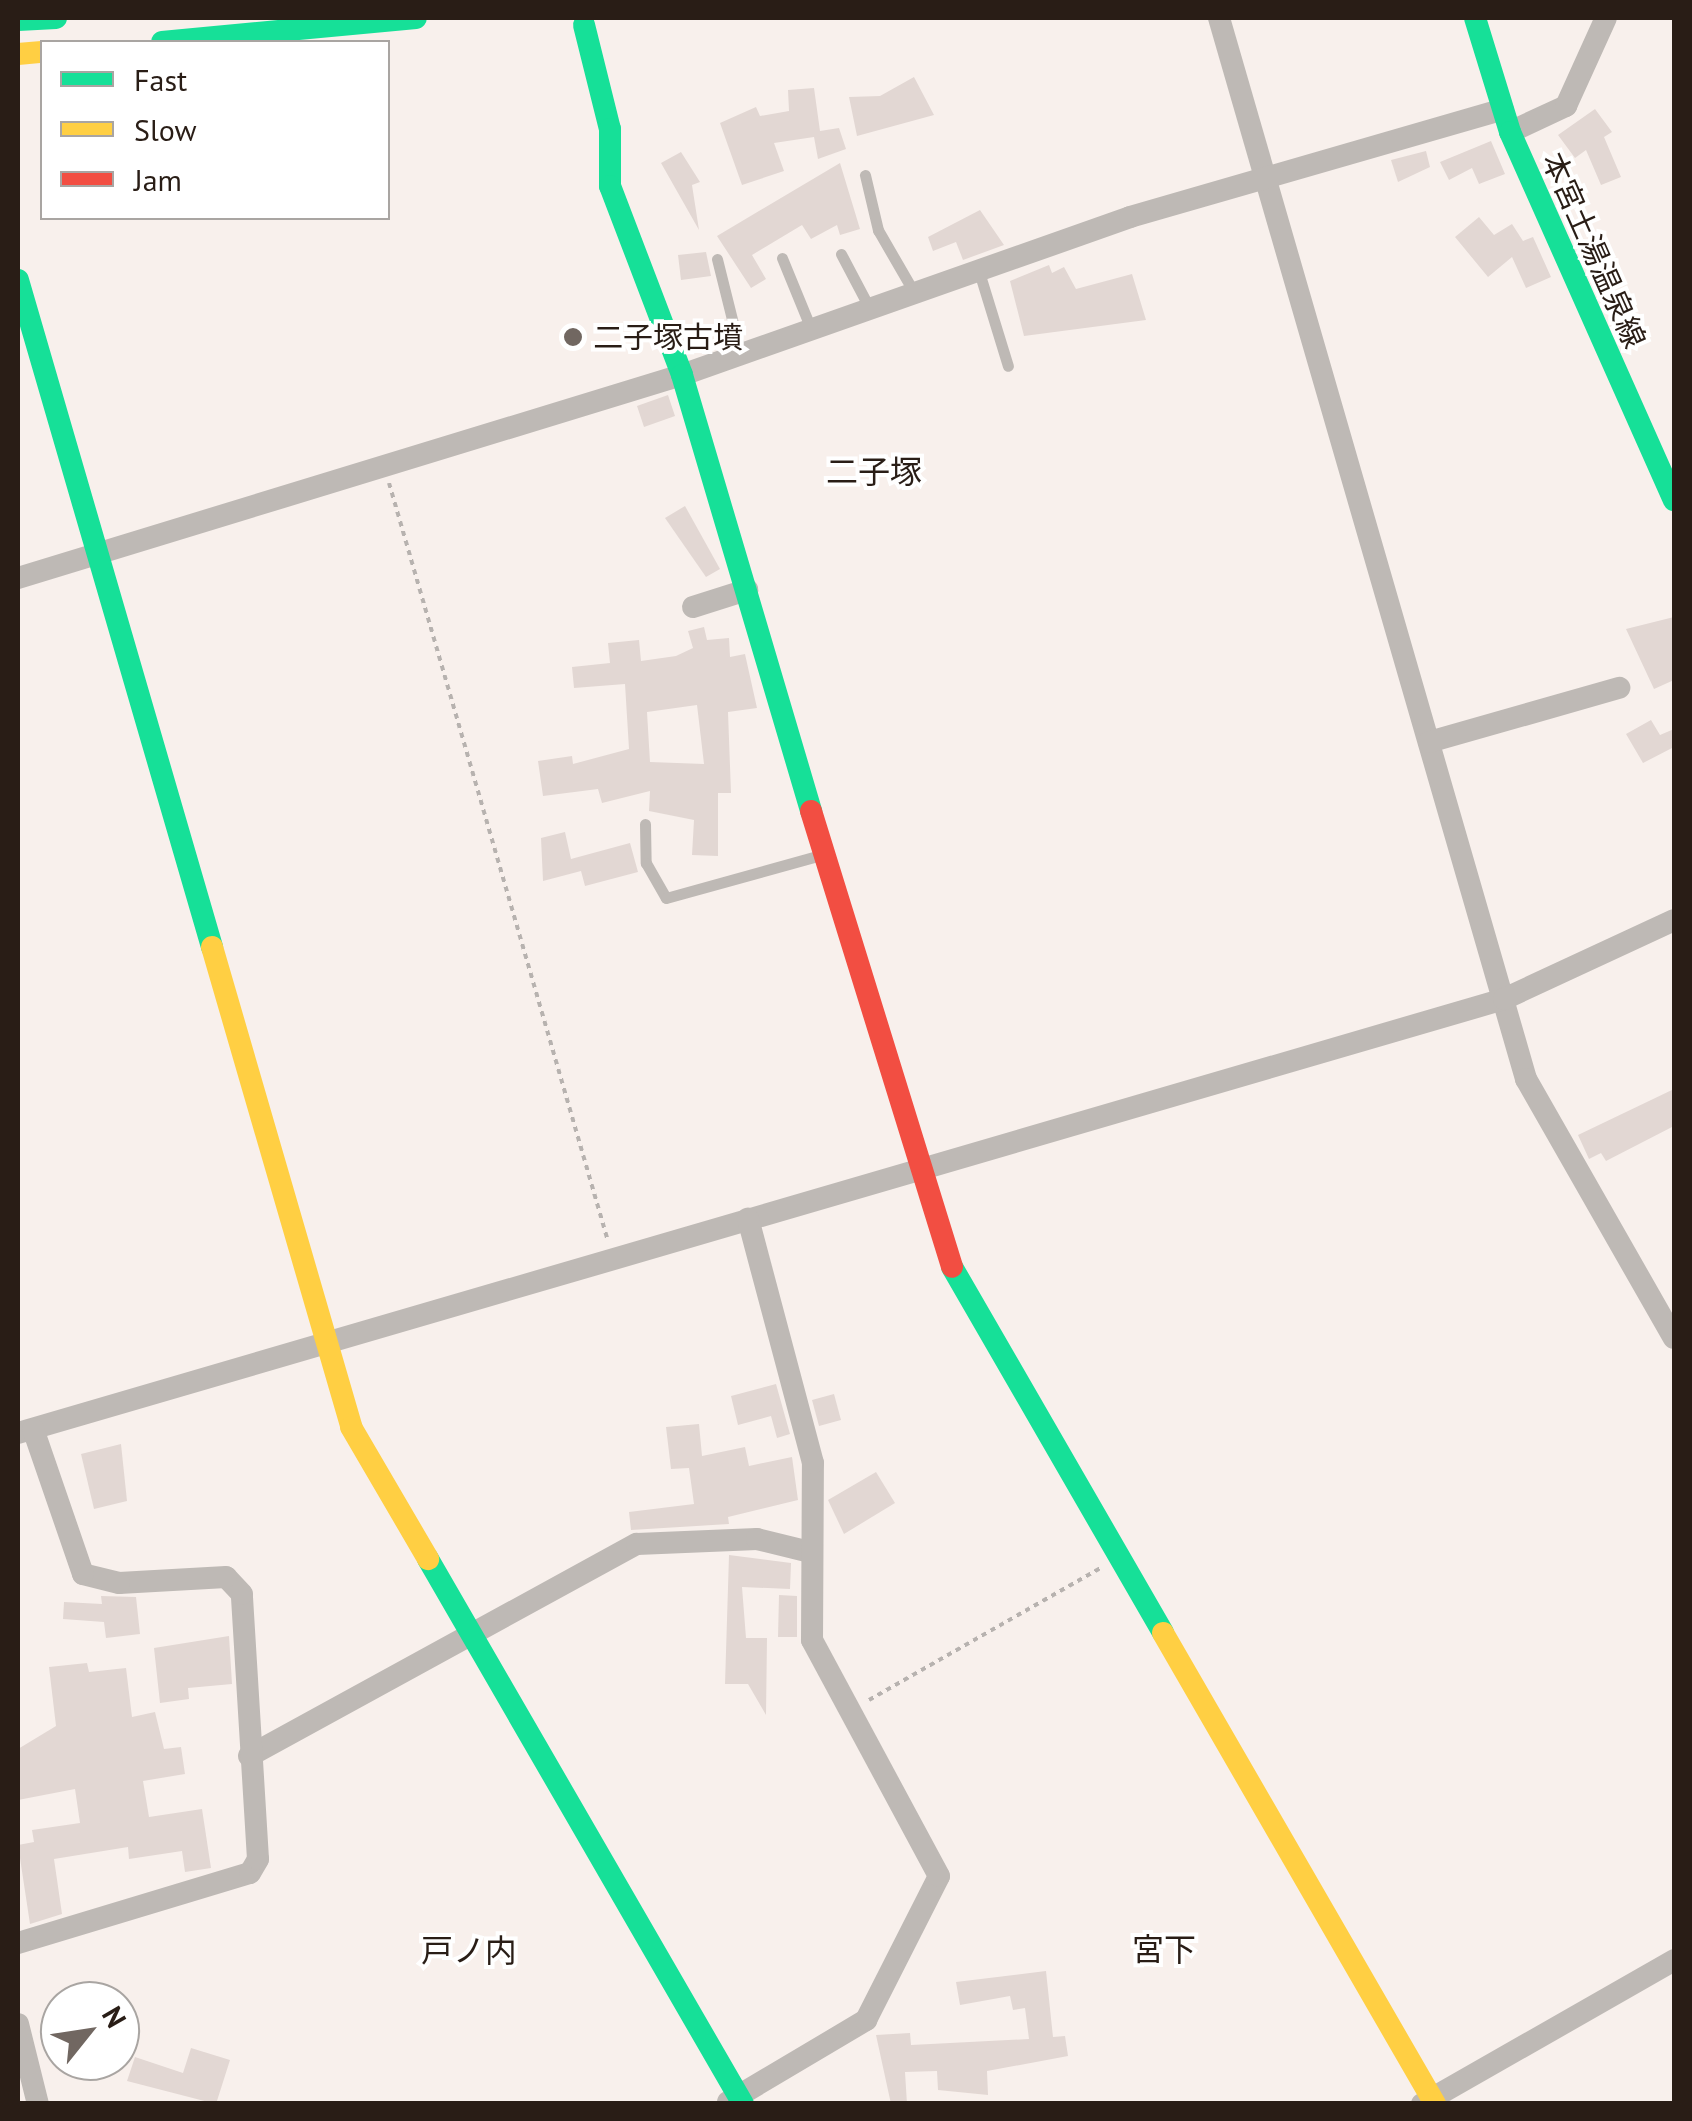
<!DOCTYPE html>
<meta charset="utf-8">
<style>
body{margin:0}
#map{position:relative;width:1692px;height:2121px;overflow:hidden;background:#f8f0ec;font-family:"PT Sans","Noto Sans JP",sans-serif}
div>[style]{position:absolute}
.building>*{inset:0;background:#e2d7d3}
.path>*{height:4px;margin-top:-2px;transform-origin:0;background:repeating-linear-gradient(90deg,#b7b2af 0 5px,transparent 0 10px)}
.lane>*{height:11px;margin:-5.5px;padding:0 5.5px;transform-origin:5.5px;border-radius:5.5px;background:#beb9b5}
.street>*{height:22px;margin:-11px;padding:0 11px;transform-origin:11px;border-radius:11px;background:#beb9b5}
.fast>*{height:22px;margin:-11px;padding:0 11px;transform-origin:11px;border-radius:11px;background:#16e098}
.slow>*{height:22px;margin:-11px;padding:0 11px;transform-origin:11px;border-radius:11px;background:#ffcf43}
.jam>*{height:22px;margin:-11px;padding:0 11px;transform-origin:11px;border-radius:11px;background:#f24e42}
.dots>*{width:28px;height:28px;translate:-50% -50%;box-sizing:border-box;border:5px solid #fff;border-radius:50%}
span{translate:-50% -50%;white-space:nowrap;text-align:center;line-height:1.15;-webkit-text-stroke:8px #fff;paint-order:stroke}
.street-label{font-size:30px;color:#291d16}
.poi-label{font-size:30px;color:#291d16}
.left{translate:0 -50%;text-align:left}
.neighbourhood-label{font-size:32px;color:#291d16}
.frame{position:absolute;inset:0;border:20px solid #291d16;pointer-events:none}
.legend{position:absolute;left:40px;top:40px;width:350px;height:180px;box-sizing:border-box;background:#fff;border:2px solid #a9a5a2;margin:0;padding:12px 18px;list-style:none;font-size:30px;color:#291d16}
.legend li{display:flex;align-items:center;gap:20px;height:50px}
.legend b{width:50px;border:2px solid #a9a5a2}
.north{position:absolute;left:40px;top:1981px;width:100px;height:100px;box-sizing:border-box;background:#fff;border:2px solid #a9a5a2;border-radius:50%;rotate:60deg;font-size:28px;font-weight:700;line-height:40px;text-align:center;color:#291d16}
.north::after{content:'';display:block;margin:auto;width:35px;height:45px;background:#716761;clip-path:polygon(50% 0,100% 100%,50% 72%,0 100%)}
</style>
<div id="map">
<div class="building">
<i style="clip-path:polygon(914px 77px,934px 115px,857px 136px,849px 97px,880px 96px)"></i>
<i style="clip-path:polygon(814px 88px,820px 131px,839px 128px,846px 149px,818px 159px,814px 137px,774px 143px,784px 171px,742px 185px,720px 123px,756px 107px,760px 116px,789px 111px,788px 90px)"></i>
<i style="clip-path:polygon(1595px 109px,1612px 132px,1604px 137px,1621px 177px,1601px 185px,1586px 150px,1575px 158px,1558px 135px)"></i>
<i style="clip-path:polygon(1491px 141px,1505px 174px,1479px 184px,1472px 168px,1449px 180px,1440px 162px)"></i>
<i style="clip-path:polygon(1426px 151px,1430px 167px,1398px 182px,1391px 160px)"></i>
<i style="clip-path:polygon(681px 152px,700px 182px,692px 185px,699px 230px,661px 163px)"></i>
<i style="clip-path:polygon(840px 163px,860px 229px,840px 235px,837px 225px,811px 239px,802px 225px,752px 255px,766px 279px,751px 288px,717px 236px)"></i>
<i style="clip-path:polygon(980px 210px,1004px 245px,963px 260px,956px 242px,933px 251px,928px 237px)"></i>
<i style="clip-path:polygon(1479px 217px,1494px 235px,1512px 224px,1523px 241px,1533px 237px,1551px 277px,1526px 288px,1512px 257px,1488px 277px,1455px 237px)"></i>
<i style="clip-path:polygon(706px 252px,711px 276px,681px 280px,678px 255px)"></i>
<i style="clip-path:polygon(1049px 265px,1052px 273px,1064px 267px,1076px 289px,1132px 274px,1146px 320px,1024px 336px,1010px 281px)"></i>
<i style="clip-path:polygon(668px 395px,675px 416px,644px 427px,637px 406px)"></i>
<i style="clip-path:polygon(685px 506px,720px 569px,706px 577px,665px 518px)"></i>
<i style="clip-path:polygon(1674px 617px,1674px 680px,1654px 689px,1626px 629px)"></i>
<i style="clip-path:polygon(evenodd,704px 627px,707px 640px,729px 638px,730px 657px,745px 654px,757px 708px,728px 712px,731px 793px,718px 793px,718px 856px,692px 855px,694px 820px,649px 811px,650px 791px,602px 803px,598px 789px,543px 796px,538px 761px,572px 756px,573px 764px,629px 749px,625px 684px,574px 688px,572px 667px,610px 663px,608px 643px,639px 640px,641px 661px,676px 656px,693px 648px,688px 631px,704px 627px,697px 705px,704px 764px,650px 762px,647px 712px,697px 705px)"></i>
<i style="clip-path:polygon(1651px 720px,1660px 735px,1674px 729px,1674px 747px,1643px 763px,1626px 734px)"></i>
<i style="clip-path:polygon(565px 832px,571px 859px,630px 843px,638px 872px,585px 886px,581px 871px,543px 881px,541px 838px)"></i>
<i style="clip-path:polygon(1674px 1089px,1674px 1126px,1606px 1161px,1601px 1153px,1589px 1159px,1578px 1135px)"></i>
<i style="clip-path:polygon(776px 1384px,790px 1434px,777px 1438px,771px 1416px,738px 1425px,731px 1396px)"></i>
<i style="clip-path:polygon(834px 1394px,841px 1420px,819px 1426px,812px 1400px)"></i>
<i style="clip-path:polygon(699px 1424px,702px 1456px,745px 1447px,749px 1466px,792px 1457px,798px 1500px,728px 1517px,729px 1524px,631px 1530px,629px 1512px,694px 1504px,689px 1468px,671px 1469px,666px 1427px)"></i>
<i style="clip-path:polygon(121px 1444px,127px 1501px,94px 1509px,81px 1454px)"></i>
<i style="clip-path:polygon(876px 1472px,895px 1503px,844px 1534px,828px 1500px)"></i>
<i style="clip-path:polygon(729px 1555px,791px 1563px,790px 1589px,742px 1587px,746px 1638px,767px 1638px,766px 1715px,748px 1684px,725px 1684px)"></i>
<i style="clip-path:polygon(779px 1595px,797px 1596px,797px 1637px,778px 1637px)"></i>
<i style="clip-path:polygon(101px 1596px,136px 1597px,140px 1634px,106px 1638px,104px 1622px,63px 1619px,64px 1602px,102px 1604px)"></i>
<i style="clip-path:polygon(229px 1636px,232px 1684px,188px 1688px,189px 1699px,160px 1703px,154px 1648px)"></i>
<i style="clip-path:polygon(87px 1663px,89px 1672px,126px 1668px,132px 1717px,155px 1712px,164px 1749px,181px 1747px,185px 1774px,143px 1781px,149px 1817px,202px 1809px,211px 1868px,185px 1872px,182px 1851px,129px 1859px,128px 1847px,54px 1859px,62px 1914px,30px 1924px,18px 1845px,34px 1842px,32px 1830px,80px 1823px,75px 1789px,18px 1800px,18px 1749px,56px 1726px,49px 1667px)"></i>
<i style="clip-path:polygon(1046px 1971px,1053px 2037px,1065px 2036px,1068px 2056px,987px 2071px,988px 2095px,938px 2090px,937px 2071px,905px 2072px,907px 2104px,891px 2104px,876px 2035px,910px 2033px,911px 2045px,1029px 2039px,1025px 2008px,1013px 2010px,1010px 1996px,960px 2005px,956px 1982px)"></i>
<i style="clip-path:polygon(191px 2048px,230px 2060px,216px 2104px,127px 2081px,135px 2057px,183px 2073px)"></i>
</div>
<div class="path">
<i style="left:389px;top:483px;width:786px;rotate:73.89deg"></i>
<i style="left:869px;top:1700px;width:266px;rotate:-29.7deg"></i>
</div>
<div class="lane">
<i style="left:865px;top:175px;width:57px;rotate:76.7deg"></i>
<i style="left:878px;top:230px;width:74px;rotate:60deg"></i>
<i style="left:841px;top:254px;width:64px;rotate:62.2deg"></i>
<i style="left:782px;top:258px;width:79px;rotate:67.7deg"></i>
<i style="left:717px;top:259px;width:99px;rotate:76deg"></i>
<i style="left:980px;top:275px;width:95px;rotate:72.9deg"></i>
<i style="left:645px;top:824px;width:39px;rotate:89deg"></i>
<i style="left:646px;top:863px;width:40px;rotate:60.3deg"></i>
<i style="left:666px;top:898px;width:165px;rotate:-15.5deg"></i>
</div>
<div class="street">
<i style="left:1219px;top:18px;width:1105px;rotate:73.86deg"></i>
<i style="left:1526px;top:1079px;width:298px;rotate:60.3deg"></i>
<i style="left:1510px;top:132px;width:62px;rotate:-24.9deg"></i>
<i style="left:1566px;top:106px;width:97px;rotate:-65.6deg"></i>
<i style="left:18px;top:578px;width:694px;rotate:-17deg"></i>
<i style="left:682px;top:375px;width:475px;rotate:-19.4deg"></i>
<i style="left:1130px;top:217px;width:388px;rotate:-16.1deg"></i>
<i style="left:693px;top:607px;width:57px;rotate:-17.5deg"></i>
<i style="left:1429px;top:742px;width:198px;rotate:-15.9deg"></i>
<i style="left:18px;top:1433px;width:1548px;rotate:-16.28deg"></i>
<i style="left:1504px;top:999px;width:187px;rotate:-24.9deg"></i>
<i style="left:249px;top:1756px;width:442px;rotate:-28.7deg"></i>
<i style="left:637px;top:1544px;width:120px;rotate:-2.4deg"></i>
<i style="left:757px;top:1539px;width:55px;rotate:13.8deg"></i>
<i style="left:18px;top:1943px;width:242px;rotate:-16.8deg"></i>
<i style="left:250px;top:1873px;width:16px;rotate:-60deg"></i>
<i style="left:258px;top:1859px;width:265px;rotate:-93.5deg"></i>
<i style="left:242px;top:1594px;width:23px;rotate:-133deg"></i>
<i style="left:226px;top:1577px;width:107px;rotate:176.8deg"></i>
<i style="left:119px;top:1583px;width:37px;rotate:-166deg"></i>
<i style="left:83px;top:1574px;width:153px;rotate:-109deg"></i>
<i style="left:18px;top:2024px;width:82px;rotate:76deg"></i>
<i style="left:728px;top:2102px;width:161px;rotate:-30.7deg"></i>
<i style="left:866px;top:2020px;width:161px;rotate:-63.1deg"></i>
<i style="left:939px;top:1876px;width:268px;rotate:-118.3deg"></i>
<i style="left:812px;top:1640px;width:177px;rotate:-89.7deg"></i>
<i style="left:813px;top:1463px;width:253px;rotate:-104.9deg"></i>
<i style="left:1422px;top:2104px;width:290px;rotate:-29.7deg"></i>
</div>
<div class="fast">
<i style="left:1475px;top:18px;width:119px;rotate:72.9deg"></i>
<i style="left:1510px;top:132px;width:403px;rotate:66deg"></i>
<i style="left:18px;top:20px;width:38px;rotate:-3deg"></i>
<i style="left:584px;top:25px;width:107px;rotate:76deg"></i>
<i style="left:610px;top:129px;width:57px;rotate:90deg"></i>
<i style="left:610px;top:186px;width:202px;rotate:69.1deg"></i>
<i style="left:682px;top:375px;width:455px;rotate:73.5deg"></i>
<i style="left:162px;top:42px;width:255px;rotate:-5.4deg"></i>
<i style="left:18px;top:280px;width:695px;rotate:73.78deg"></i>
<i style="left:952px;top:1267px;width:422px;rotate:60deg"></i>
<i style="left:428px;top:1559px;width:629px;rotate:59.97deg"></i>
</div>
<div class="slow">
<i style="left:18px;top:54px;width:24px;rotate:-5deg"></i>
<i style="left:212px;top:947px;width:500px;rotate:73.8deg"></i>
<i style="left:351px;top:1427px;width:153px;rotate:59.7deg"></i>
<i style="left:1163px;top:1633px;width:544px;rotate:59.99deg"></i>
</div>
<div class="jam">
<i style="left:811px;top:811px;width:477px;rotate:72.8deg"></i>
</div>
<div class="dots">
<i style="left:573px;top:337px;background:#716761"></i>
</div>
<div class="street-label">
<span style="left:1594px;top:250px;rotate:66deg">本宮土湯温泉線</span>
</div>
<div class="poi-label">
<span class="left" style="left:593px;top:337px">二子塚古墳</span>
</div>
<div class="neighbourhood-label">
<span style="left:874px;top:471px">二子塚</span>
<span style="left:1164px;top:1949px">宮下</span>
<span style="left:469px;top:1950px">戸ノ内</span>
</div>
<div class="frame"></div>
<ul class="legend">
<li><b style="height:12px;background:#16e098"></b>Fast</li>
<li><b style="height:12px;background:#ffcf43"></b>Slow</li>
<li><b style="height:12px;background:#f24e42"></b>Jam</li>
</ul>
<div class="north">N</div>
</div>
